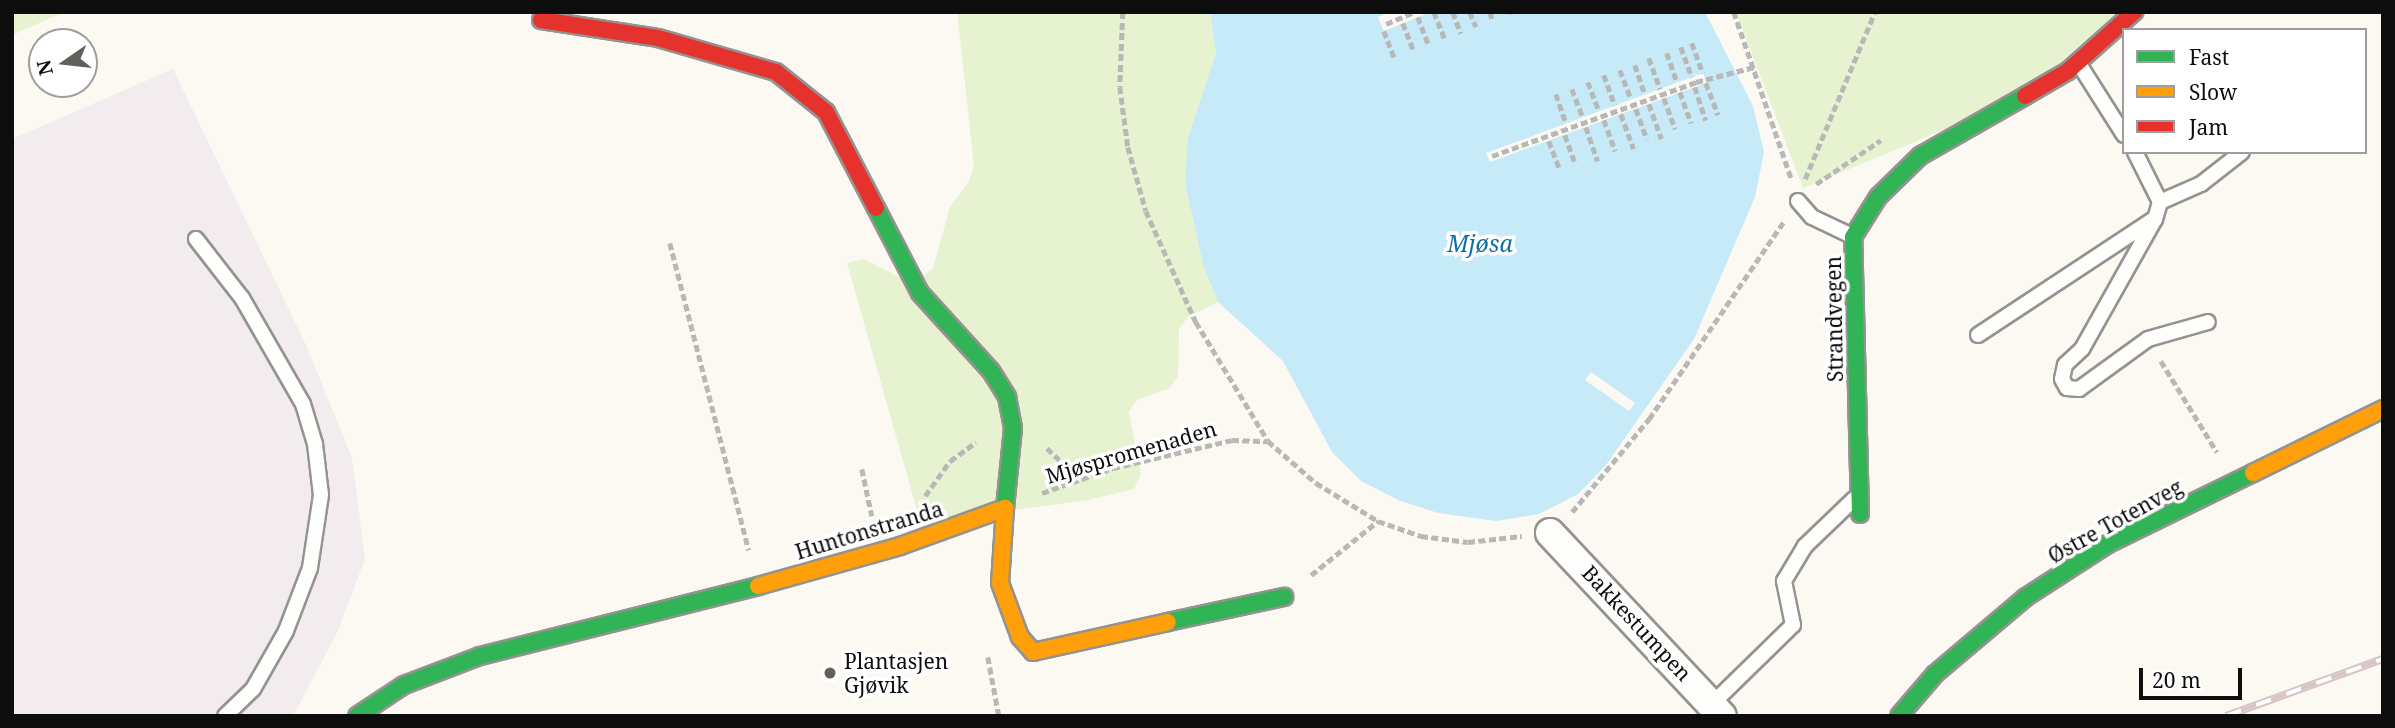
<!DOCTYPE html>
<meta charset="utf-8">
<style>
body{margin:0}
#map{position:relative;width:2395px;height:728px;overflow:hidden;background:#fbf9f2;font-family:"Noto Serif",serif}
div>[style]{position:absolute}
.industrial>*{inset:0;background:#f2ecef}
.green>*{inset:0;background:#e7f2d0}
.water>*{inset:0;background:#c6eaf7}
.pier>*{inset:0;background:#fbf9f2}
.path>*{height:4.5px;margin-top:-2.25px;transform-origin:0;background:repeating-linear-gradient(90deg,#b8b8b6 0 7px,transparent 0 10.5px)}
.roads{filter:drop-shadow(2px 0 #949390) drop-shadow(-2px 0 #949390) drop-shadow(0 2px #949390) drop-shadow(0 -2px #949390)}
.lane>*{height:14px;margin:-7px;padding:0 7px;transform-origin:7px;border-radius:7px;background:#fefefd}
.street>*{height:28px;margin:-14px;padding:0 14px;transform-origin:14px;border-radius:14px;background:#fefefd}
.fast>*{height:16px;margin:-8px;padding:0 8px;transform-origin:8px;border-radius:8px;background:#30b455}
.slow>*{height:16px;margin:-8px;padding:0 8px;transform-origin:8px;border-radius:8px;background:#ff9f0a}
.jam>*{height:16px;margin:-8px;padding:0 8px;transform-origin:8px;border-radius:8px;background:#e5322d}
.rail>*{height:8px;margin-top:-4px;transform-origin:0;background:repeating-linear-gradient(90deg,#fff 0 16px,#d8c4c6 0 32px);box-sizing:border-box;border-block:2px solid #d8c4c6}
.dots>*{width:19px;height:19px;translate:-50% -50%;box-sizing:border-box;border:4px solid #fff;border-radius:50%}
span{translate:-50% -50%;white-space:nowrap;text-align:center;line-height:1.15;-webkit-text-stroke:7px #fff;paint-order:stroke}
.street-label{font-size:21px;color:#0d0d0d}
.poi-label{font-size:21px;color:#0d0d0d}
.left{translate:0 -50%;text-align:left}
.water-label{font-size:23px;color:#1070a6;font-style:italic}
.frame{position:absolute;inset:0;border:14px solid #0d0d0d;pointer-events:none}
.legend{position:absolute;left:2122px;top:28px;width:245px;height:126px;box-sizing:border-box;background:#fff;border:2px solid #9e9e9e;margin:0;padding:9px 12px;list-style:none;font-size:21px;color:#0d0d0d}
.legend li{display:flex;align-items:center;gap:14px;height:35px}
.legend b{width:35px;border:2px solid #9e9e9e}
.north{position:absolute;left:28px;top:28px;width:70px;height:70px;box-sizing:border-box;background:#fff;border:2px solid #9e9e9e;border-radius:50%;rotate:256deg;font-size:19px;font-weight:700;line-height:28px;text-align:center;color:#0d0d0d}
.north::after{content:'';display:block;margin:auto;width:24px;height:32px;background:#60605d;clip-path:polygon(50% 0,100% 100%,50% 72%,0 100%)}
.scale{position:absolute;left:2139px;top:668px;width:103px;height:32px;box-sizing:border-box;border:4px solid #0d0d0d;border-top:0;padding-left:9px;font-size:21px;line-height:24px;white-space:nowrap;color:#0d0d0d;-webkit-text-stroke:5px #fff;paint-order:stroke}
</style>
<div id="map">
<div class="industrial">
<i style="clip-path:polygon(173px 69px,306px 345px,352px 458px,365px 559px,337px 633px,293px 716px,12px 716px,12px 139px)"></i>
</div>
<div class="green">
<i style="clip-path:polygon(12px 12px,64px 12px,12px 35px)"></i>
<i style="clip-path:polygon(957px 12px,1210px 12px,1216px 53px,1204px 268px,1218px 302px,1188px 317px,1179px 329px,1178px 377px,1168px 389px,1138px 399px,1129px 412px,1141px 475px,1134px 489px,1088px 500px,948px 519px,931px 518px,917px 510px,847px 263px,863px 259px,905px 280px,921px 278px,933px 268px,950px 207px,969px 181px,974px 166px)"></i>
<i style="clip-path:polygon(1736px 12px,2118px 12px,2016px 100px,1803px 188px)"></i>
</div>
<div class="water">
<i style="clip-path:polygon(1210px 12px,1705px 12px,1753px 106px,1764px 152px,1755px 197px,1694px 339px,1606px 465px,1578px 494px,1539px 514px,1496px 521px,1438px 513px,1398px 500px,1361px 481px,1332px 452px,1283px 361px,1218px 302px,1204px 268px,1185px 183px,1188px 138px,1216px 53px)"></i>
</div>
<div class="pier">
<i style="clip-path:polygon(1390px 12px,1431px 12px,1384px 31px,1378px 17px)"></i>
<i style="clip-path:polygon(1703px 73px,1706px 83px,1490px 162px,1486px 153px)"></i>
<i style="clip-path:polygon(1591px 372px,1635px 403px,1629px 411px,1585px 380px)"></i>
</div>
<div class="path">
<i style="left:1123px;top:12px;width:75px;rotate:92.3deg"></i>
<i style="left:1120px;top:87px;width:61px;rotate:82.4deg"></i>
<i style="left:1128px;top:147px;width:66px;rotate:74.3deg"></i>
<i style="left:1146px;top:211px;width:122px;rotate:65.8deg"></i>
<i style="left:1196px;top:322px;width:139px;rotate:58.8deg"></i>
<i style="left:1268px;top:441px;width:64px;rotate:41.2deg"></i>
<i style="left:1316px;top:483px;width:73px;rotate:31.5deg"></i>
<i style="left:1378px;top:521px;width:46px;rotate:19.2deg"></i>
<i style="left:1421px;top:536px;width:47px;rotate:7.3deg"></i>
<i style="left:1468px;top:542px;width:54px;rotate:-6.3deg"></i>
<i style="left:1434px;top:12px;width:29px;rotate:68deg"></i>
<i style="left:1453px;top:12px;width:23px;rotate:70deg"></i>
<i style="left:1470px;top:12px;width:16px;rotate:68deg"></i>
<i style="left:1490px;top:12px;width:10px;rotate:73deg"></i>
<i style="left:1511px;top:12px;width:2px;rotate:63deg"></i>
<i style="left:1734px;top:12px;width:178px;rotate:71deg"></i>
<i style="left:1418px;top:17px;width:31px;rotate:69deg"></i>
<i style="left:1403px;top:23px;width:30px;rotate:69deg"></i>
<i style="left:1386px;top:24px;width:30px;rotate:-23deg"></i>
<i style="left:1384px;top:31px;width:31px;rotate:69deg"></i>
<i style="left:1692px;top:43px;width:32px;rotate:70deg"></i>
<i style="left:1681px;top:47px;width:32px;rotate:70deg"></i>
<i style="left:1667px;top:53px;width:31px;rotate:71deg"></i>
<i style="left:1649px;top:58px;width:33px;rotate:70deg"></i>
<i style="left:1635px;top:65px;width:31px;rotate:71deg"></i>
<i style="left:1620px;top:70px;width:31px;rotate:69deg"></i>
<i style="left:1604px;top:75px;width:32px;rotate:70deg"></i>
<i style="left:1588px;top:82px;width:31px;rotate:69deg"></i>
<i style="left:1706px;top:83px;width:34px;rotate:69deg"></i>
<i style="left:1695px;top:87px;width:35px;rotate:72deg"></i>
<i style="left:1572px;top:89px;width:30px;rotate:69deg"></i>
<i style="left:1680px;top:92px;width:33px;rotate:70deg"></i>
<i style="left:1556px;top:94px;width:31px;rotate:71deg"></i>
<i style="left:1664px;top:98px;width:33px;rotate:70deg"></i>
<i style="left:1649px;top:104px;width:37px;rotate:70deg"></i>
<i style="left:1636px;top:109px;width:32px;rotate:70deg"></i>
<i style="left:1621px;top:114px;width:37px;rotate:70deg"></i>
<i style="left:1604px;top:120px;width:33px;rotate:70deg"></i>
<i style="left:1586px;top:127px;width:36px;rotate:71deg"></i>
<i style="left:1565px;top:135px;width:30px;rotate:70deg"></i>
<i style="left:1549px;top:141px;width:31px;rotate:69deg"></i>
<i style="left:1492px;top:156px;width:217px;rotate:-19.9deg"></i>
<i style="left:1696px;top:82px;width:60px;rotate:-14.5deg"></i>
<i style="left:1805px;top:179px;width:181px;rotate:-67.3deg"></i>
<i style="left:1816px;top:184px;width:78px;rotate:-34.1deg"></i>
<i style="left:670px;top:243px;width:317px;rotate:75.6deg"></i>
<i style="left:2161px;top:361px;width:107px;rotate:58.4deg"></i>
<i style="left:1047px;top:448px;width:30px;rotate:44deg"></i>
<i style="left:1069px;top:469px;width:13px;rotate:72deg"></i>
<i style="left:862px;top:469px;width:48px;rotate:78deg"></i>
<i style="left:1042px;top:493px;width:75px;rotate:-19.4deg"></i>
<i style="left:1113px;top:468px;width:122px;rotate:-13.2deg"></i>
<i style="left:1232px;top:440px;width:35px;rotate:2deg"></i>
<i style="left:925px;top:496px;width:43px;rotate:-54.5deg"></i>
<i style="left:950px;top:461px;width:32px;rotate:-36deg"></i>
<i style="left:1572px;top:512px;width:121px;rotate:-50.4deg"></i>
<i style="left:1649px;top:419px;width:241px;rotate:-55.7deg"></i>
<i style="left:1311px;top:575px;width:86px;rotate:-38.9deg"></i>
<i style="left:988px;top:657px;width:60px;rotate:79.4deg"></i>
</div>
<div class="roads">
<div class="lane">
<i style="left:2079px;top:64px;width:84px;rotate:57.6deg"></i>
<i style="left:2135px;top:152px;width:56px;rotate:63.4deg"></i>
<i style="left:2160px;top:202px;width:18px;rotate:106deg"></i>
<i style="left:2155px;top:219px;width:149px;rotate:119.3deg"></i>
<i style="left:2082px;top:349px;width:23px;rotate:137deg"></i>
<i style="left:2065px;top:365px;width:14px;rotate:102deg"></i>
<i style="left:2062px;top:379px;width:10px;rotate:61deg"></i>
<i style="left:2067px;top:388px;width:12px;rotate:5deg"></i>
<i style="left:2079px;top:389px;width:85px;rotate:-35.9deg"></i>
<i style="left:2148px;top:339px;width:62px;rotate:-15.8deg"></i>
<i style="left:1798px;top:201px;width:21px;rotate:49deg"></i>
<i style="left:1812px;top:217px;width:44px;rotate:25.4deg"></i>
<i style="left:2160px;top:202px;width:45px;rotate:-23.7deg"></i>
<i style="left:2201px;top:184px;width:52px;rotate:-38deg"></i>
<i style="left:196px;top:239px;width:75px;rotate:52.1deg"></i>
<i style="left:242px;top:298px;width:122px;rotate:60.1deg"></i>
<i style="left:303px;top:404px;width:42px;rotate:73.3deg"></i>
<i style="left:315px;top:444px;width:51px;rotate:83.3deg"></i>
<i style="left:321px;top:495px;width:74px;rotate:98.6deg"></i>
<i style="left:310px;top:568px;width:67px;rotate:110.9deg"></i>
<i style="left:286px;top:631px;width:67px;rotate:119.6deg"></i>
<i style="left:253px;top:689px;width:39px;rotate:136deg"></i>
<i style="left:1978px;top:335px;width:211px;rotate:-33.4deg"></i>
<i style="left:1712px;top:704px;width:113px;rotate:-44.3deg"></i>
<i style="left:1793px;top:625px;width:45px;rotate:-101.6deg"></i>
<i style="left:1784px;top:581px;width:41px;rotate:-59deg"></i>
<i style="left:1805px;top:546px;width:68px;rotate:-43.8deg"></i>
</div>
<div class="street">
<i style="left:1550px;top:533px;width:251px;rotate:46.8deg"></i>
</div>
<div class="fast">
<i style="left:876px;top:208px;width:96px;rotate:62.6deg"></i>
<i style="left:920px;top:293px;width:105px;rotate:47.7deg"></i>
<i style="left:991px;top:371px;width:31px;rotate:58deg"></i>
<i style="left:1007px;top:397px;width:32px;rotate:79deg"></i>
<i style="left:1013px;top:428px;width:80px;rotate:95.7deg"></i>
<i style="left:1860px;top:514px;width:277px;rotate:-91.4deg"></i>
<i style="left:1853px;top:237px;width:47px;rotate:-58deg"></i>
<i style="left:1878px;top:197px;width:59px;rotate:-44.3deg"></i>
<i style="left:1920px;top:156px;width:121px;rotate:-29.7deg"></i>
<i style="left:1168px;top:622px;width:119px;rotate:-12.2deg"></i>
<i style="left:357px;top:716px;width:56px;rotate:-33.4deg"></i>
<i style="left:404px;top:685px;width:81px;rotate:-20.9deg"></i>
<i style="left:480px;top:656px;width:287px;rotate:-14.1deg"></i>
<i style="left:1899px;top:716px;width:55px;rotate:-49.4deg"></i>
<i style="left:1935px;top:674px;width:119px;rotate:-40.2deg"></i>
<i style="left:2026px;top:597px;width:98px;rotate:-32.9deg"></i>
<i style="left:2108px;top:544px;width:161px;rotate:-26.1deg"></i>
</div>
<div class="slow">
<i style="left:2253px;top:473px;width:145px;rotate:-26.2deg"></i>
<i style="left:758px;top:586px;width:148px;rotate:-15.7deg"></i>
<i style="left:900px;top:546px;width:112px;rotate:-19.9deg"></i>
<i style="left:1005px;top:508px;width:75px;rotate:93.8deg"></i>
<i style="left:1000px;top:583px;width:58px;rotate:69.7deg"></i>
<i style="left:1020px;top:637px;width:20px;rotate:49deg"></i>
<i style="left:1033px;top:652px;width:138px;rotate:-12.5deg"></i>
</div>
<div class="jam">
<i style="left:541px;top:20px;width:118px;rotate:8.7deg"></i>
<i style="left:658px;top:38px;width:123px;rotate:16.1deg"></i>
<i style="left:776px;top:72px;width:64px;rotate:38.7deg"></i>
<i style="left:826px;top:112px;width:108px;rotate:62.5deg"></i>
<i style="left:2025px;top:96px;width:50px;rotate:-30.2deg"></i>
<i style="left:2068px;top:71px;width:89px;rotate:-41.8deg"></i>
</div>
</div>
<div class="rail">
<i style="left:2226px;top:716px;width:167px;rotate:-20deg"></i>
</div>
<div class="dots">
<i style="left:830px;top:673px;background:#60605d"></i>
</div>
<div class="street-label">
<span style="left:1834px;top:319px;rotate:-91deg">Strandvegen</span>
<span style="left:1131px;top:452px;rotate:-16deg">Mjøspromenaden</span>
<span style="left:2115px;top:521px;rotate:-29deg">Østre Totenveg</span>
<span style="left:869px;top:530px;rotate:-17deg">Huntonstranda</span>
<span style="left:1637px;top:623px;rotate:47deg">Bakkestumpen</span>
</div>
<div class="poi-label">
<span class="left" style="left:844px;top:673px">Plantasjen<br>Gjøvik</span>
</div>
<div class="water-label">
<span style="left:1480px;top:243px">Mjøsa</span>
</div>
<div class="frame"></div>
<ul class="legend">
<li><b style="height:9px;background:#30b455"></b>Fast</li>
<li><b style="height:9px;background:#ff9f0a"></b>Slow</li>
<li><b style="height:9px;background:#e5322d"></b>Jam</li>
</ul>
<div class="north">N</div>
<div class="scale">20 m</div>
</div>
